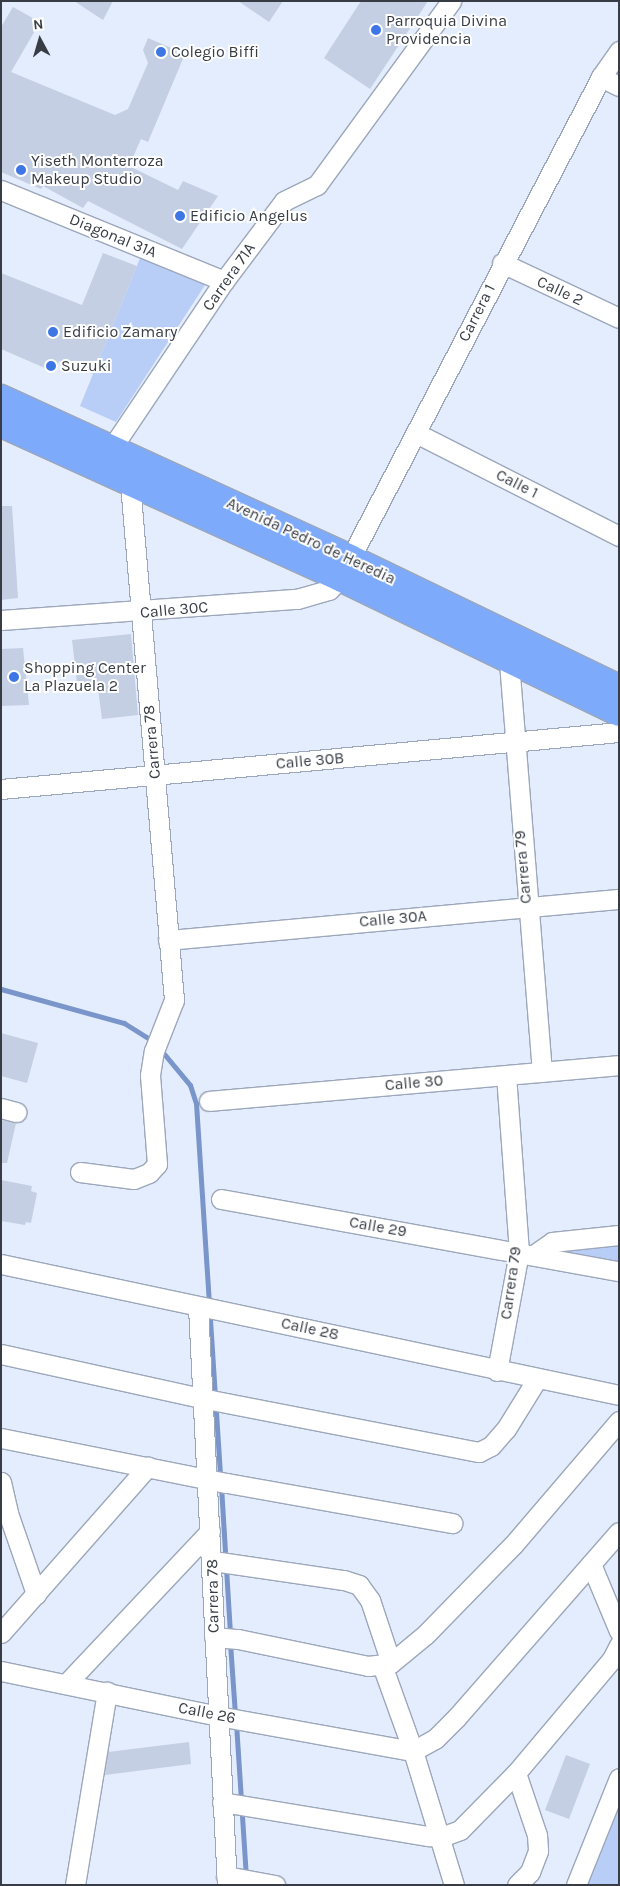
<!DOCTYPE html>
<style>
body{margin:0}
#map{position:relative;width:620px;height:1886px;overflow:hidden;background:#e4edfe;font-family:Karla,sans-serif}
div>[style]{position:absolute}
.green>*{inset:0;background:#b8cef7}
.stream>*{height:5px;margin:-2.5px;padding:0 2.5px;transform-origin:2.5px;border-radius:2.5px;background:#7995ca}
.building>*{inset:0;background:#c4cfe3}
.roads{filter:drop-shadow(1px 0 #9ca7ba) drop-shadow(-1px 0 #9ca7ba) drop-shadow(0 1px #9ca7ba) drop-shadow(0 -1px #9ca7ba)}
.minor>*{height:19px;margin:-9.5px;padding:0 9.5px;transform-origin:9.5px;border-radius:9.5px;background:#fff}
.highway>*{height:26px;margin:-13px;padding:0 13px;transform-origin:13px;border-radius:13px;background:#7eaafc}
.dots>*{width:14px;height:14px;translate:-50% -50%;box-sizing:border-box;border:2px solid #fff;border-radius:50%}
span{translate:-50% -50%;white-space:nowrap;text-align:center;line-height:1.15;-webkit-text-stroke:4px #fff;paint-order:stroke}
.poi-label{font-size:16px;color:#383d45}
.left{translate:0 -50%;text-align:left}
.street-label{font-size:16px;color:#383d45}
.frame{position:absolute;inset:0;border:2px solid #383d45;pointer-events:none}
.north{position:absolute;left:15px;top:15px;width:50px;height:50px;-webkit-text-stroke:4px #fff;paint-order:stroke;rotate:354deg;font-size:14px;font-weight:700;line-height:20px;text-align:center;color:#383d45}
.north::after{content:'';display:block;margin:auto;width:18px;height:22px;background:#383d45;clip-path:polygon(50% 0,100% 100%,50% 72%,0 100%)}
</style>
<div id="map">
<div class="green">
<i style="clip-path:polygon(141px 256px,207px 282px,116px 422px,80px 406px)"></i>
<i style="clip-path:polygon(619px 1245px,619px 1265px,556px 1252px)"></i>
<i style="clip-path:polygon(619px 1797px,619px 1885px,585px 1885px)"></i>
</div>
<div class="stream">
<i style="left:1px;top:989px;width:128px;rotate:15.5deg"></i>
<i style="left:124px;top:1023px;width:36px;rotate:32deg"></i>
<i style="left:160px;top:1049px;width:47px;rotate:50.2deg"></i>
<i style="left:190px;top:1085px;width:19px;rotate:72deg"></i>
<i style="left:196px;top:1103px;width:376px;rotate:86.3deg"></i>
<i style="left:221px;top:1486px;width:149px;rotate:86.5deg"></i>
<i style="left:230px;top:1643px;width:72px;rotate:86deg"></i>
<i style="left:236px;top:1723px;width:154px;rotate:86.3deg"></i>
</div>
<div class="building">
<i style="clip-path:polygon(74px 1px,113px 1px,103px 20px)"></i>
<i style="clip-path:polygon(238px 1px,283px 1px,269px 22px)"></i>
<i style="clip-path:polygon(361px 1px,428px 1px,370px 89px,324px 58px)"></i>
<i style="clip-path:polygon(13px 7px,40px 22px,11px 72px,115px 115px,128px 109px,148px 63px,143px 50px,148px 38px,185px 54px,148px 142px,141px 139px,129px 166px,178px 190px,183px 181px,218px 196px,182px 249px,88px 201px,83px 208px,43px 186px,41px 189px,1px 172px,1px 27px)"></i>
<i style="clip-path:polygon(103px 253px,137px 266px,93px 374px,59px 361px,54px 372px,1px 349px,1px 273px,82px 305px)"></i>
<i style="clip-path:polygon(1px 506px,12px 506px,18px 598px,1px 600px)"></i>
<i style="clip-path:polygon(131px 634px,138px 715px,102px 719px,97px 681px,77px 683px,72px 640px)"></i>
<i style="clip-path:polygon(23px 648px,29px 705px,1px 706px,1px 649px)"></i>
<i style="clip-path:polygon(1px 1033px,38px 1043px,27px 1083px,1px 1076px)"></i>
<i style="clip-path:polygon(1px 1120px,16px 1123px,7px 1163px,1px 1163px)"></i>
<i style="clip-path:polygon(1px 1180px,32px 1186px,31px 1191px,37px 1193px,31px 1223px,26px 1222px,25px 1225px,1px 1221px)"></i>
<i style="clip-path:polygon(189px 1742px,191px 1764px,105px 1775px,108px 1752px)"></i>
<i style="clip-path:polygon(566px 1755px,590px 1764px,569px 1819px,545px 1810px)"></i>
</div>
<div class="roads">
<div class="minor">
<i style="left:601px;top:77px;width:20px;rotate:27deg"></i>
<i style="left:1px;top:190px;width:241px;rotate:22.2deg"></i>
<i style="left:502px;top:263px;width:129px;rotate:25.2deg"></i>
<i style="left:416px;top:433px;width:228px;rotate:26.9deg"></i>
<i style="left:111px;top:449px;width:202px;rotate:-56.1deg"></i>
<i style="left:224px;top:281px;width:100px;rotate:-53.1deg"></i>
<i style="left:284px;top:201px;width:37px;rotate:-26deg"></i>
<i style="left:317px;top:185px;width:228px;rotate:-53.9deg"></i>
<i style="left:1px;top:620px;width:297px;rotate:-4.1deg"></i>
<i style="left:297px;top:599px;width:33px;rotate:-16deg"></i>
<i style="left:329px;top:590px;width:16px;rotate:-47deg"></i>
<i style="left:340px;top:578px;width:565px;rotate:-62.48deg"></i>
<i style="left:601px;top:77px;width:32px;rotate:-55deg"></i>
<i style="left:509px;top:662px;width:411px;rotate:85.4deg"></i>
<i style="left:1px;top:789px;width:621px;rotate:-5.27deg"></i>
<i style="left:168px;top:940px;width:453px;rotate:-5.2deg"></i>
<i style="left:209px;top:1101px;width:412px;rotate:-5deg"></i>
<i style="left:1px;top:1108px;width:16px;rotate:15deg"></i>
<i style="left:80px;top:1172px;width:54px;rotate:7.4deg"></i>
<i style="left:134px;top:1179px;width:16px;rotate:-22deg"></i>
<i style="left:149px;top:1173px;width:12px;rotate:-48deg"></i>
<i style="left:157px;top:1164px;width:89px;rotate:-94.5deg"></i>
<i style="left:150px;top:1075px;width:24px;rotate:-81deg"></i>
<i style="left:154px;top:1051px;width:55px;rotate:-68.6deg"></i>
<i style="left:174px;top:1000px;width:518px;rotate:-94.87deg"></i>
<i style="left:221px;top:1199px;width:404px;rotate:10.3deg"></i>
<i style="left:535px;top:1254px;width:21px;rotate:-35deg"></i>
<i style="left:552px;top:1242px;width:67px;rotate:-6deg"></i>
<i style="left:1px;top:1264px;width:632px;rotate:11.97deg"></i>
<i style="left:198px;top:1307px;width:579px;rotate:87.13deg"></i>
<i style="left:1px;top:1354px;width:215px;rotate:12.4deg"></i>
<i style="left:211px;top:1400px;width:273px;rotate:11deg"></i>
<i style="left:479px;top:1452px;width:13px;rotate:-27deg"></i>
<i style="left:491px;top:1446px;width:23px;rotate:-49deg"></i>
<i style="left:506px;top:1429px;width:59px;rotate:-58.2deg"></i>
<i style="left:497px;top:1371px;width:121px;rotate:-79.5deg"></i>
<i style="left:519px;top:1252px;width:177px;rotate:-94.2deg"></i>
<i style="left:1px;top:1438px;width:230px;rotate:11.3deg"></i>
<i style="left:227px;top:1483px;width:229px;rotate:10.1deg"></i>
<i style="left:1px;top:1482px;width:32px;rotate:77deg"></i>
<i style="left:8px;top:1513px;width:86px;rotate:70.9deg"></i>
<i style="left:213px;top:1561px;width:132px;rotate:8.3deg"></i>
<i style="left:344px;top:1580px;width:16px;rotate:18deg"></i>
<i style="left:359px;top:1585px;width:19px;rotate:54deg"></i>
<i style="left:370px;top:1600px;width:66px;rotate:71.6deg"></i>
<i style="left:591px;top:1564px;width:73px;rotate:67.3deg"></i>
<i style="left:1px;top:1633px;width:222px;rotate:-48.6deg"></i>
<i style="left:214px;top:1637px;width:24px;rotate:5deg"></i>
<i style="left:238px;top:1639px;width:133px;rotate:11.7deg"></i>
<i style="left:368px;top:1666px;width:23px;rotate:-7deg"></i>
<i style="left:391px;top:1663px;width:45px;rotate:-39.6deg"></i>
<i style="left:426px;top:1634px;width:124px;rotate:-45.7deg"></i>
<i style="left:513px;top:1545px;width:163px;rotate:-49.5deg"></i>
<i style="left:382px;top:1665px;width:91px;rotate:70.2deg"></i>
<i style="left:413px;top:1751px;width:140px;rotate:73deg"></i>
<i style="left:1px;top:1671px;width:222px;rotate:11.7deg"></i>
<i style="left:218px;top:1716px;width:198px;rotate:10.2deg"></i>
<i style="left:413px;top:1751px;width:25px;rotate:-29deg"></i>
<i style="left:435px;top:1739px;width:30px;rotate:-45deg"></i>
<i style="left:456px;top:1718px;width:247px;rotate:-48.8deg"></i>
<i style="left:66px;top:1684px;width:210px;rotate:-46.7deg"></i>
<i style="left:516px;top:1773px;width:65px;rotate:71.3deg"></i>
<i style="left:537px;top:1835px;width:16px;rotate:86deg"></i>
<i style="left:538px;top:1851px;width:22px;rotate:111deg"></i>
<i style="left:530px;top:1872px;width:18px;rotate:135deg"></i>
<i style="left:222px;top:1802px;width:209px;rotate:9.4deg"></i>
<i style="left:428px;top:1836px;width:13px;rotate:4deg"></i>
<i style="left:441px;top:1837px;width:20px;rotate:-20deg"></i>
<i style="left:460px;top:1830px;width:80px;rotate:-45.5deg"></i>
<i style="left:516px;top:1773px;width:149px;rotate:-49.9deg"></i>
<i style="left:612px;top:1659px;width:16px;rotate:-63deg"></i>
<i style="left:226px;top:1876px;width:50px;rotate:10.4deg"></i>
<i style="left:75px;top:1885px;width:196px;rotate:-80.6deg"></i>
<i style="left:576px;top:1885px;width:115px;rotate:-68.1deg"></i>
</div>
<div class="highway">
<i style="left:1px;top:398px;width:384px;rotate:24.6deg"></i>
<i style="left:350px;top:558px;width:299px;rotate:25.8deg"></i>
<i style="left:1px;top:424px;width:372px;rotate:24.4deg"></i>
<i style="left:340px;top:578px;width:310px;rotate:25.8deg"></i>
</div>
</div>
<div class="dots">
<i style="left:376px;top:30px;background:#3e76e6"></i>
<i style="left:161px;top:52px;background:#3e76e6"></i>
<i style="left:21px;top:170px;background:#3e76e6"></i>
<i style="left:180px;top:216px;background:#3e76e6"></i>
<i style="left:53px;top:332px;background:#3e76e6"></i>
<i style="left:51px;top:366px;background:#3e76e6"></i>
<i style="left:14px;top:677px;background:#3e76e6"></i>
</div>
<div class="poi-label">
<span class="left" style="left:386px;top:30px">Parroquia Divina<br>Providencia</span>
<span class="left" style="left:171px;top:52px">Colegio Biffi</span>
<span class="left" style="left:31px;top:170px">Yiseth Monterroza<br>Makeup Studio</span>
<span class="left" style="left:190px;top:216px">Edificio Angelus</span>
<span class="left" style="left:63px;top:332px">Edificio Zamary</span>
<span class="left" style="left:61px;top:366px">Suzuki</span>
<span class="left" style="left:24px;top:677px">Shopping Center<br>La Plazuela 2</span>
</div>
<div class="street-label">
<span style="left:113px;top:236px;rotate:22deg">Diagonal 31A</span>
<span style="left:229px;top:277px;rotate:-55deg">Carrera 71A</span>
<span style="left:560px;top:291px;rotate:25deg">Calle 2</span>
<span style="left:477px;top:313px;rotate:-63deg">Carrera 1</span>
<span style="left:517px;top:484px;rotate:27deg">Calle 1</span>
<span style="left:311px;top:541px;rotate:25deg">Avenida Pedro de Heredia</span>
<span style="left:174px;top:610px;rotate:-5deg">Calle 30C</span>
<span style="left:152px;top:742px;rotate:-95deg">Carrera 78</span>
<span style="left:310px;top:761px;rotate:-5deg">Calle 30B</span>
<span style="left:523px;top:867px;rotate:-95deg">Carrera 79</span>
<span style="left:393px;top:919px;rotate:-5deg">Calle 30A</span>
<span style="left:414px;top:1083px;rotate:-5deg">Calle 30</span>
<span style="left:378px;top:1227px;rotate:10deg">Calle 29</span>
<span style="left:511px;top:1283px;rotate:-82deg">Carrera 79</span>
<span style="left:310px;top:1329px;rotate:12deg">Calle 28</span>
<span style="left:213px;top:1596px;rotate:-91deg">Carrera 78</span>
<span style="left:207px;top:1713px;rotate:11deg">Calle 26</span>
</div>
<div class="frame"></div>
<div class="north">N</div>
</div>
